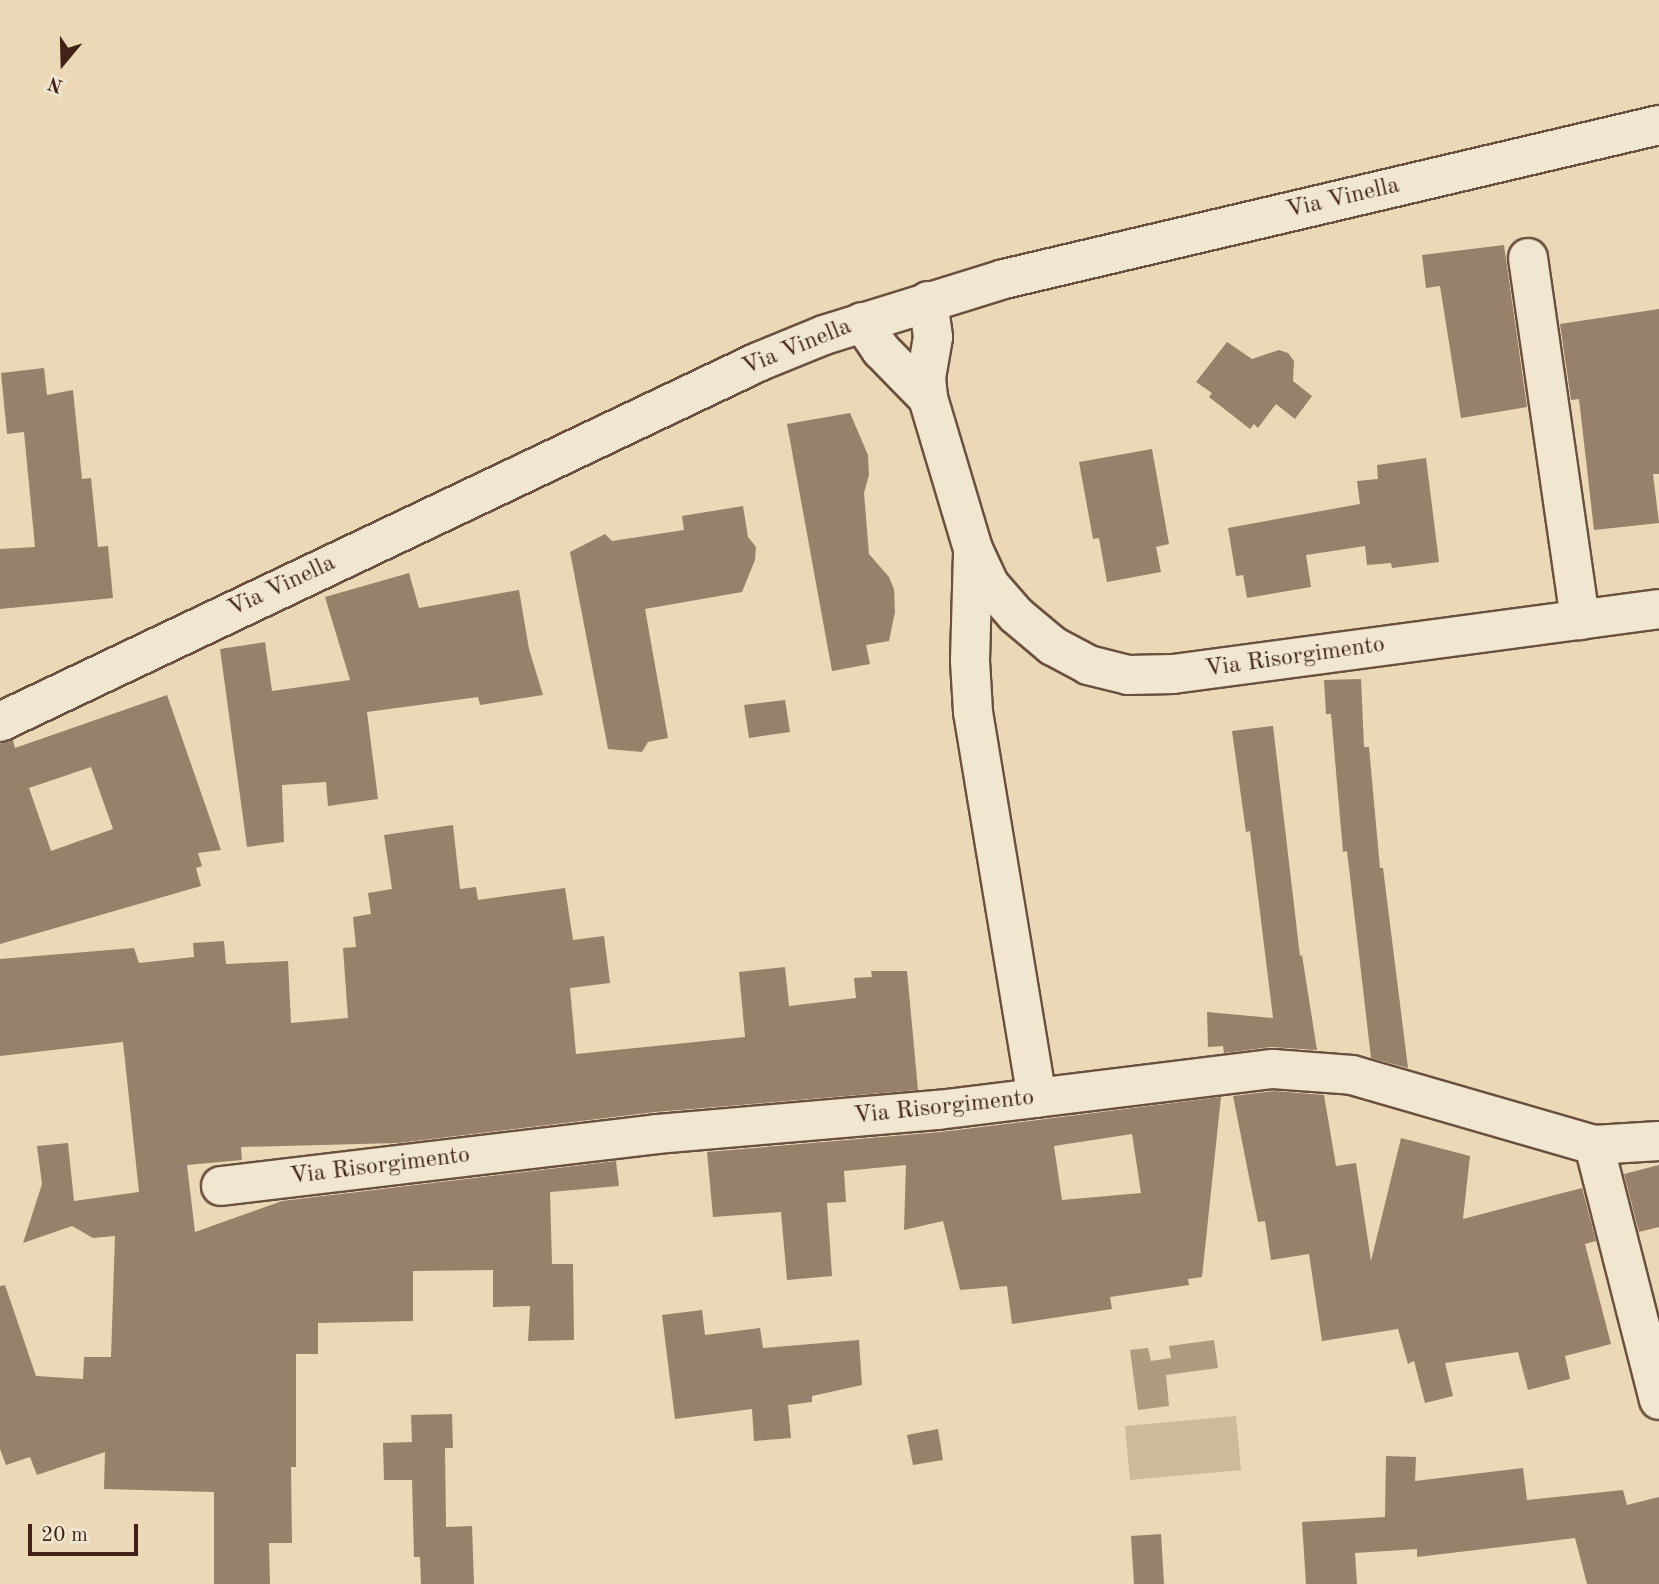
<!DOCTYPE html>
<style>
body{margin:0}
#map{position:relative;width:1659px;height:1584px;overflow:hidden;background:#ead8b7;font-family:"Old Standard TT",serif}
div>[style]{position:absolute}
.green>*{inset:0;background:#cdb99c}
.water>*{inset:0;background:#b09a80}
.building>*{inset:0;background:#98816a}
.roads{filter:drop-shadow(2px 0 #6a503e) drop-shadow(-2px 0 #6a503e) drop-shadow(0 2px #6a503e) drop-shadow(0 -2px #6a503e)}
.minor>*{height:38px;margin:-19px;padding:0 19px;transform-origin:19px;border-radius:19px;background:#f1e6d0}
span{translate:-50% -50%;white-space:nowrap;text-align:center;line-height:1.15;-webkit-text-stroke:5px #f1e6d0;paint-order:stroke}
.street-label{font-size:24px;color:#402316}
.north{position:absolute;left:28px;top:28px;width:70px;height:70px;-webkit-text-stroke:5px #f1e6d0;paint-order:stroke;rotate:199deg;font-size:19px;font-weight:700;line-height:28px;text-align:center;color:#402316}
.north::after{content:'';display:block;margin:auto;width:24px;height:32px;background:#402316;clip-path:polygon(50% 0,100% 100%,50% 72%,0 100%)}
.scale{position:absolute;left:28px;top:1524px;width:110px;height:32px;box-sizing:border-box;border:4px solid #402316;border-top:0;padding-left:9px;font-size:21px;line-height:24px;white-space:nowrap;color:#402316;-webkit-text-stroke:5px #f1e6d0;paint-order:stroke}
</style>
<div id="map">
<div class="green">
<i style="clip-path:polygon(1236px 1416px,1241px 1470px,1130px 1480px,1125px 1426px)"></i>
</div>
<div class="water">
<i style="clip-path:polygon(1214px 1340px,1218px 1368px,1166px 1375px,1169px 1406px,1138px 1410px,1130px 1350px,1148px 1348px,1151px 1361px,1171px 1358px,1169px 1346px)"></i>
</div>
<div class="building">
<i style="clip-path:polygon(1504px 245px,1527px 407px,1461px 418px,1440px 286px,1426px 288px,1422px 255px)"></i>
<i style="clip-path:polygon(1659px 309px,1659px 474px,1653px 474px,1659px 523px,1594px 530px,1579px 399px,1571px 400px,1560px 324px)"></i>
<i style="clip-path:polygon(1227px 342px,1252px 359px,1279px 350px,1288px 353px,1294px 361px,1293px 381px,1312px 396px,1295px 419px,1276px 404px,1258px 428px,1254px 424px,1250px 429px,1209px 397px,1212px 393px,1196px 382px)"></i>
<i style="clip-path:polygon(44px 368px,47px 395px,73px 390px,82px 479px,91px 478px,98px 547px,108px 546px,113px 598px,0 609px,0 549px,35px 547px,24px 432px,7px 434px,1px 373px)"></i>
<i style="clip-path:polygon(850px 413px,868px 455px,869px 475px,864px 493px,869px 554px,889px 577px,894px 589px,895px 612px,889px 641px,866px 645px,870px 664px,832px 671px,787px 424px)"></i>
<i style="clip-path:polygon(1152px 449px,1169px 544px,1156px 547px,1161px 572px,1107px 582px,1099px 538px,1093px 539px,1079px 462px)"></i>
<i style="clip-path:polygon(1426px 458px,1439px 562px,1392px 568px,1391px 563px,1367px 565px,1365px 546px,1306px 555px,1311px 587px,1247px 598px,1243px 575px,1236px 576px,1228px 528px,1360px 504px,1357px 481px,1378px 479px,1377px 465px)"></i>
<i style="clip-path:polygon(743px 506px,748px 537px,756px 547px,755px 560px,742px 592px,645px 609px,668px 738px,648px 742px,642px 752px,608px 749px,570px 552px,605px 534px,612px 541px,684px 530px,682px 516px)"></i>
<i style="clip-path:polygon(409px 573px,419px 608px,519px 590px,529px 649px,543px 695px,480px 705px,478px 697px,367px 712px,378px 799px,328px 806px,326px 782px,282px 785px,284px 842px,247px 847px,220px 649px,265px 642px,272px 691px,350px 680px,325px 597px)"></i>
<i style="clip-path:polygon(1361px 679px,1364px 747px,1369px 747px,1380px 868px,1383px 868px,1408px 1068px,1371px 1058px,1347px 851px,1343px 852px,1331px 714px,1326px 714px,1324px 680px)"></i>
<i style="clip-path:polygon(evenodd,167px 695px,221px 850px,198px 853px,202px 866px,196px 868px,201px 886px,0 944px,0 744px,13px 740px,15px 748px,167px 695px,91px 767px,113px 829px,51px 851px,29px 788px,91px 767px)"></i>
<i style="clip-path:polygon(785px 700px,790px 732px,749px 738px,744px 705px)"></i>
<i style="clip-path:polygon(1273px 726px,1300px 956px,1302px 955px,1317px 1050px,1271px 1047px,1224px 1053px,1223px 1046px,1208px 1047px,1207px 1012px,1273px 1018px,1250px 831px,1246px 832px,1232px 731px)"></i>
<i style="clip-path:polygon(453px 825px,460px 889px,476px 887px,478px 900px,565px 888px,573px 940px,604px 936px,610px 983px,570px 988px,576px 1054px,745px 1037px,739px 972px,785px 967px,789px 1006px,856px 998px,854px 978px,872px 977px,871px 971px,907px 971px,918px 1090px,655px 1112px,398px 1143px,241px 1147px,242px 1160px,187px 1165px,195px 1232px,282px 1201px,616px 1161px,619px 1186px,550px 1192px,552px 1264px,573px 1264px,574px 1340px,528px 1341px,530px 1306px,493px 1307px,493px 1270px,413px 1271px,413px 1321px,318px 1323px,318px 1354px,296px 1354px,296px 1467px,291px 1467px,292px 1543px,269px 1543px,270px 1584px,214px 1584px,214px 1492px,104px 1489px,105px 1452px,37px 1475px,30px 1457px,6px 1465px,0 1449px,0 1286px,5px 1285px,36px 1376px,83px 1379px,84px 1357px,111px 1357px,115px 1236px,93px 1238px,72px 1226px,23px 1243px,42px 1184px,37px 1146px,68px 1143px,74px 1201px,139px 1192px,123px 1042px,0 1056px,0 959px,134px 948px,139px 963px,194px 957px,193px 943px,224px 941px,226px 964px,288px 961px,291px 1023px,348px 1018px,343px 948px,356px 947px,353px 917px,371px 914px,368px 893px,392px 889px,384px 835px)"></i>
<i style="clip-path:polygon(1274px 1091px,1324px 1095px,1336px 1166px,1356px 1163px,1371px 1261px,1401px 1138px,1470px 1156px,1463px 1219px,1582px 1188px,1596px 1241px,1585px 1244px,1611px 1344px,1565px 1356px,1570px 1379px,1528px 1390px,1518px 1352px,1445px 1363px,1453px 1396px,1425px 1403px,1414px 1361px,1408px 1364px,1398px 1329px,1322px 1341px,1309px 1254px,1271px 1260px,1265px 1221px,1258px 1222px,1233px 1096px)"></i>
<i style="clip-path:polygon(evenodd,1221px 1097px,1202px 1277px,1188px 1279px,1189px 1285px,1110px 1297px,1112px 1309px,1012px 1324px,1007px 1286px,960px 1290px,943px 1221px,904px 1230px,906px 1165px,844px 1171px,846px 1202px,827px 1203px,832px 1276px,787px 1280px,781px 1212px,713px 1217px,707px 1152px,941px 1132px,1221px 1097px,1132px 1134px,1141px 1193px,1062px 1200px,1054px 1146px,1132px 1134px)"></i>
<i style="clip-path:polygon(1659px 1165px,1659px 1227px,1639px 1232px,1624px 1174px)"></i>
<i style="clip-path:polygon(702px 1310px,705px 1335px,760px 1328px,763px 1348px,859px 1340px,862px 1385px,812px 1396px,812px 1402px,788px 1405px,791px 1438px,754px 1441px,752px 1409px,675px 1419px,662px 1315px)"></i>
<i style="clip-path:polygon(452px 1414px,453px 1448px,445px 1448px,446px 1527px,472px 1526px,474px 1584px,421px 1584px,420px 1557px,414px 1557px,412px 1480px,384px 1480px,383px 1443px,412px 1442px,411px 1415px)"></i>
<i style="clip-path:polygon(938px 1429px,943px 1460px,913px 1465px,907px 1435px)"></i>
<i style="clip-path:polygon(1386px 1456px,1416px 1457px,1415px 1481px,1523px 1468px,1527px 1500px,1623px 1490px,1627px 1505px,1659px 1497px,1659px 1584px,1587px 1584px,1575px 1538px,1417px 1557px,1417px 1549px,1355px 1553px,1357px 1584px,1306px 1584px,1302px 1522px,1385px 1517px)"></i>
<i style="clip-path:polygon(1161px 1534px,1164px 1584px,1134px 1584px,1131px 1536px)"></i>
</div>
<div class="roads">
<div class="minor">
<i style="left:1528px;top:258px;width:366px;rotate:81.8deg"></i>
<i style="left:928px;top:301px;width:36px;rotate:82deg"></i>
<i style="left:933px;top:337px;width:42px;rotate:99.7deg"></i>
<i style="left:926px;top:378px;width:20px;rotate:84deg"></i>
<i style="left:928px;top:398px;width:158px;rotate:73.4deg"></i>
<i style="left:973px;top:549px;width:38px;rotate:65deg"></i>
<i style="left:989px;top:584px;width:41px;rotate:48.9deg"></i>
<i style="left:1016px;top:615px;width:48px;rotate:40deg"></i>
<i style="left:1053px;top:646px;width:40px;rotate:28deg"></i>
<i style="left:1088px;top:665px;width:41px;rotate:14deg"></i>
<i style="left:1128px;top:675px;width:45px;rotate:-1.3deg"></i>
<i style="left:1173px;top:674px;width:490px;rotate:-7.6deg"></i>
<i style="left:862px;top:322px;width:34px;rotate:56deg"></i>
<i style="left:881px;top:350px;width:67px;rotate:45.6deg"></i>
<i style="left:973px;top:553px;width:108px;rotate:91.6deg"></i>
<i style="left:970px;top:661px;width:51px;rotate:86.6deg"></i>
<i style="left:973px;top:712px;width:391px;rotate:80.6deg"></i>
<i style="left:0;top:722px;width:839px;rotate:-25.4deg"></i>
<i style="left:758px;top:362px;width:71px;rotate:-22.2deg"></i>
<i style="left:824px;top:335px;width:189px;rotate:-17.3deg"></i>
<i style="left:1004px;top:279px;width:673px;rotate:-13.23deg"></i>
<i style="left:1594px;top:1145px;width:263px;rotate:75.7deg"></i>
<i style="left:221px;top:1186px;width:439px;rotate:-6.8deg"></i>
<i style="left:657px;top:1134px;width:282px;rotate:-4.9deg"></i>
<i style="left:938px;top:1110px;width:337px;rotate:-7deg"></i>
<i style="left:1273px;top:1069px;width:79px;rotate:4.3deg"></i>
<i style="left:1352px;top:1075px;width:252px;rotate:16.1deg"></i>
<i style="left:1594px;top:1145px;width:65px;rotate:-3.5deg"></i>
</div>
</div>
<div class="street-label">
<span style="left:1343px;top:199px;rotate:-13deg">Via Vinella</span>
<span style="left:797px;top:348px;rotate:-22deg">Via Vinella</span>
<span style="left:282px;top:587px;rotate:-25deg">Via Vinella</span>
<span style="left:1295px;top:658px;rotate:-8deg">Via Risorgimento</span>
<span style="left:944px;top:1108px;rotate:-6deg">Via Risorgimento</span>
<span style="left:380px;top:1167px;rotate:-7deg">Via Risorgimento</span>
</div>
<div class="north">N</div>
<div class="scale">20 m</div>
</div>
